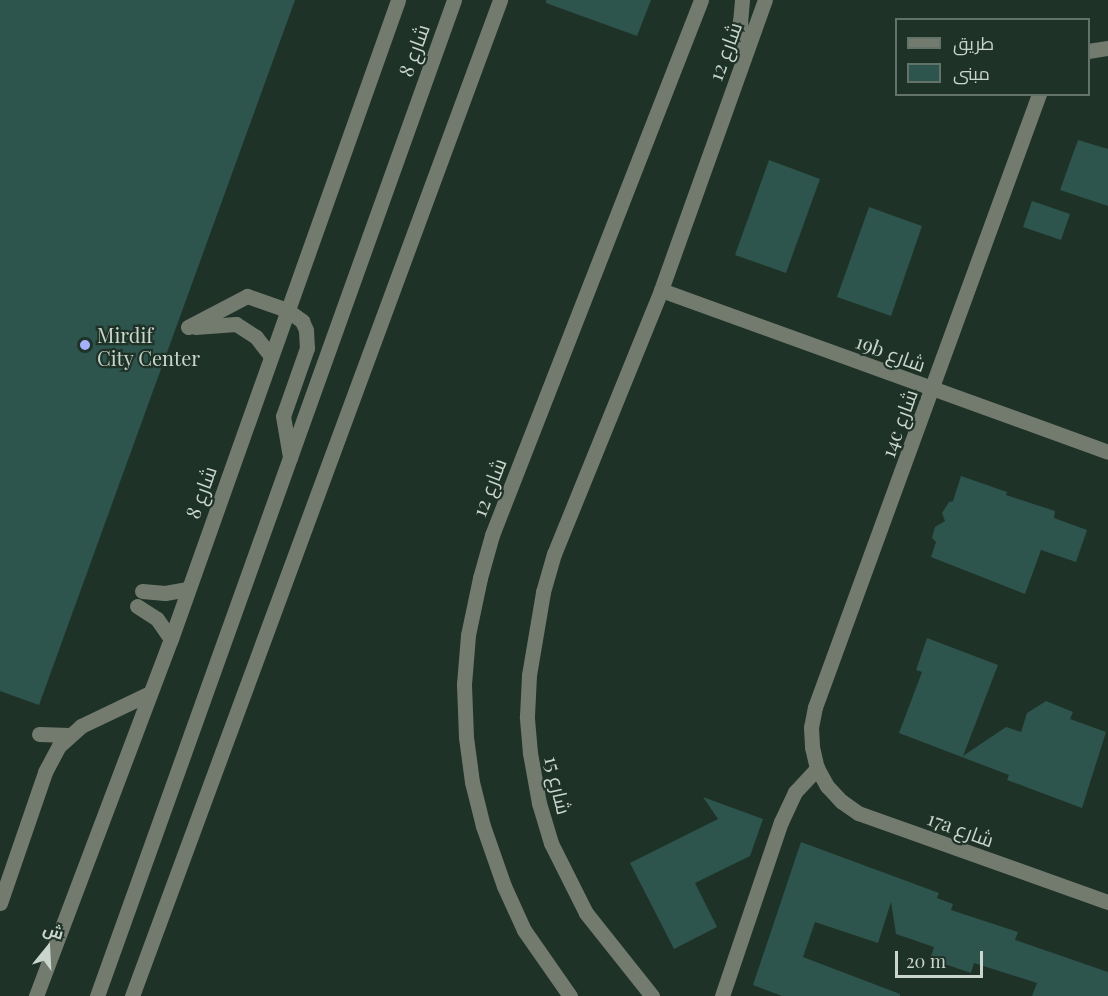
<!DOCTYPE html>
<meta charset="utf-8">
<style>
body{margin:0}
#map{position:relative;width:1108px;height:996px;overflow:hidden;background:#1f3227;font-family:"Playfair Display",Cairo,serif}
div>[style]{position:absolute}
.building>*{inset:0;background:#2d544d}
.minor>*{height:15px;margin:-7.5px;padding:0 7.5px;transform-origin:7.5px;border-radius:7.5px;background:#737b6f}
.dots>*{width:16px;height:16px;translate:-50% -50%;box-sizing:border-box;border:3px solid #1f3227;border-radius:50%}
span{translate:-50% -50%;white-space:nowrap;text-align:center;line-height:1.15;-webkit-text-stroke:4.5px #1f3227;paint-order:stroke}
.street-label{font-size:20px;color:#c9d5cd}
.poi-label{font-size:20px;color:#c9d5cd}
.left{translate:0 -50%;text-align:left}
.legend{position:absolute;left:895px;top:18px;width:195px;height:78px;box-sizing:border-box;background:#1f3227;border:2px solid #637369;margin:0;padding:8px 10px;list-style:none;font-size:18px;color:#c9d5cd}
.legend li{display:flex;align-items:center;gap:12px;height:30px}
.legend b{width:30px;border:2px solid #637369}
.north{position:absolute;left:18px;top:918px;width:60px;height:60px;-webkit-text-stroke:4px #1f3227;paint-order:stroke;rotate:18deg;font-size:16px;font-weight:700;line-height:24px;text-align:center;color:#c9d5cd}
.north::after{content:'';display:block;margin:auto;width:21px;height:27px;background:#c9d5cd;clip-path:polygon(50% 0,100% 100%,50% 72%,0 100%)}
.scale{position:absolute;left:895px;top:951px;width:88px;height:27px;box-sizing:border-box;border:3px solid #c9d5cd;border-top:0;padding-left:8px;font-size:18px;line-height:21px;white-space:nowrap;color:#c9d5cd;-webkit-text-stroke:4px #1f3227;paint-order:stroke}
</style>
<div id="map">
<div class="building">
<i style="clip-path:polygon(0 0,295px 0,39px 705px,0 691px)"></i>
<i style="clip-path:polygon(546px 0,651px 0,637px 36px,546px 3px)"></i>
<i style="clip-path:polygon(1078px 140px,1108px 149px,1108px 206px,1060px 190px)"></i>
<i style="clip-path:polygon(769px 160px,820px 179px,786px 273px,735px 255px)"></i>
<i style="clip-path:polygon(1032px 201px,1070px 214px,1061px 240px,1023px 227px)"></i>
<i style="clip-path:polygon(869px 207px,922px 226px,891px 316px,837px 297px)"></i>
<i style="clip-path:polygon(961px 476px,1007px 492px,1006px 495px,1055px 511px,1054px 518px,1087px 530px,1076px 562px,1041px 550px,1025px 594px,931px 557px,936px 542px,932px 538px,935px 527px,945px 521px,942px 513px,949px 502px,953px 501px)"></i>
<i style="clip-path:polygon(927px 638px,998px 665px,963px 756px,1006px 727px,1021px 732px,1027px 713px,1046px 701px,1073px 712px,1070px 719px,1106px 732px,1082px 808px,1007px 780px,1009px 775px,899px 733px,922px 672px,916px 670px)"></i>
<i style="clip-path:polygon(703px 797px,763px 819px,750px 856px,695px 883px,717px 927px,674px 949px,630px 863px,718px 819px)"></i>
<i style="clip-path:polygon(801px 842px,939px 893px,937px 898px,953px 904px,951px 910px,1018px 932px,1015px 940px,1108px 972px,1108px 996px,1032px 996px,1037px 983px,974px 963px,971px 973px,930px 959px,934px 947px,896px 934px,891px 902px,878px 943px,815px 922px,803px 957px,900px 994px,900px 996px,782px 996px,753px 985px)"></i>
</div>
<div class="minor">
<i style="left:742px;top:0;width:21px;rotate:95deg"></i>
<i style="left:740px;top:21px;width:35px;rotate:83deg"></i>
<i style="left:1088px;top:51px;width:20px;rotate:-9deg"></i>
<i style="left:1039px;top:94px;width:653px;rotate:110.07deg"></i>
<i style="left:815px;top:707px;width:20px;rotate:101deg"></i>
<i style="left:811px;top:727px;width:20px;rotate:87deg"></i>
<i style="left:812px;top:747px;width:22px;rotate:77deg"></i>
<i style="left:817px;top:768px;width:21px;rotate:61deg"></i>
<i style="left:827px;top:786px;width:21px;rotate:47deg"></i>
<i style="left:841px;top:801px;width:21px;rotate:35deg"></i>
<i style="left:858px;top:813px;width:265px;rotate:19.6deg"></i>
<i style="left:661px;top:290px;width:475px;rotate:19.9deg"></i>
<i style="left:188px;top:327px;width:67px;rotate:-27.7deg"></i>
<i style="left:247px;top:296px;width:42px;rotate:19.3deg"></i>
<i style="left:287px;top:310px;width:19px;rotate:36deg"></i>
<i style="left:302px;top:321px;width:10px;rotate:66deg"></i>
<i style="left:306px;top:330px;width:18px;rotate:87deg"></i>
<i style="left:307px;top:348px;width:72px;rotate:109.4deg"></i>
<i style="left:283px;top:416px;width:42px;rotate:80.3deg"></i>
<i style="left:195px;top:327px;width:41px;rotate:-4.2deg"></i>
<i style="left:236px;top:324px;width:24px;rotate:33deg"></i>
<i style="left:256px;top:337px;width:24px;rotate:52deg"></i>
<i style="left:142px;top:591px;width:23px;rotate:5deg"></i>
<i style="left:165px;top:593px;width:23px;rotate:-10deg"></i>
<i style="left:137px;top:606px;width:24px;rotate:33deg"></i>
<i style="left:157px;top:619px;width:24px;rotate:55deg"></i>
<i style="left:39px;top:734px;width:30px;rotate:2deg"></i>
<i style="left:0;top:903px;width:139px;rotate:-71deg"></i>
<i style="left:45px;top:772px;width:30px;rotate:-62deg"></i>
<i style="left:59px;top:746px;width:30px;rotate:-42deg"></i>
<i style="left:81px;top:726px;width:74px;rotate:-25.5deg"></i>
<i style="left:36px;top:996px;width:382px;rotate:-69.3deg"></i>
<i style="left:171px;top:639px;width:678px;rotate:-70.44deg"></i>
<i style="left:97px;top:996px;width:1058px;rotate:-70.28deg"></i>
<i style="left:132px;top:996px;width:1062px;rotate:-69.72deg"></i>
<i style="left:570px;top:996px;width:80px;rotate:-124.9deg"></i>
<i style="left:524px;top:930px;width:48px;rotate:-114.4deg"></i>
<i style="left:504px;top:886px;width:64px;rotate:-109.3deg"></i>
<i style="left:483px;top:826px;width:45px;rotate:-104deg"></i>
<i style="left:472px;top:782px;width:45px;rotate:-97.6deg"></i>
<i style="left:466px;top:737px;width:53px;rotate:-92.2deg"></i>
<i style="left:464px;top:684px;width:49px;rotate:-85.3deg"></i>
<i style="left:468px;top:635px;width:58px;rotate:-78.1deg"></i>
<i style="left:480px;top:578px;width:45px;rotate:-74.4deg"></i>
<i style="left:492px;top:535px;width:574px;rotate:-68.66deg"></i>
<i style="left:652px;top:996px;width:106px;rotate:-128.5deg"></i>
<i style="left:586px;top:913px;width:78px;rotate:-116.6deg"></i>
<i style="left:551px;top:843px;width:42px;rotate:-106.7deg"></i>
<i style="left:539px;top:803px;width:51px;rotate:-100.2deg"></i>
<i style="left:530px;top:753px;width:37px;rotate:-95deg"></i>
<i style="left:527px;top:716px;width:41px;rotate:-87.2deg"></i>
<i style="left:529px;top:675px;width:84px;rotate:-80.4deg"></i>
<i style="left:543px;top:592px;width:40px;rotate:-74deg"></i>
<i style="left:554px;top:554px;width:285px;rotate:-67.9deg"></i>
<i style="left:661px;top:290px;width:308px;rotate:-70.3deg"></i>
<i style="left:722px;top:996px;width:184px;rotate:-71.3deg"></i>
<i style="left:781px;top:822px;width:33px;rotate:-65deg"></i>
<i style="left:795px;top:792px;width:33px;rotate:-47deg"></i>
</div>
<div class="dots">
<i style="left:85px;top:345px;background:#a6b1fc"></i>
</div>
<div class="street-label">
<span style="left:413px;top:50px;rotate:-70deg">شارع 8</span>
<span style="left:724px;top:51px;rotate:-70deg">شارع 12</span>
<span style="left:891px;top:352px;rotate:20deg">19b شارع</span>
<span style="left:898px;top:423px;rotate:-70deg">14c شارع</span>
<span style="left:488px;top:487px;rotate:-69deg">شارع 12</span>
<span style="left:200px;top:492px;rotate:-70deg">شارع 8</span>
<span style="left:559px;top:785px;rotate:77deg">شارع 15</span>
<span style="left:961px;top:828px;rotate:20deg">17a شارع</span>
</div>
<div class="poi-label">
<span class="left" style="left:97px;top:346px">Mirdif<br>City Center</span>
</div>
<ul class="legend">
<li><b style="height:8px;background:#737b6f"></b>طريق</li>
<li><b style="height:16px;background:#2d544d"></b>مبنى</li>
</ul>
<div class="north">ش</div>
<div class="scale">20 m</div>
</div>
